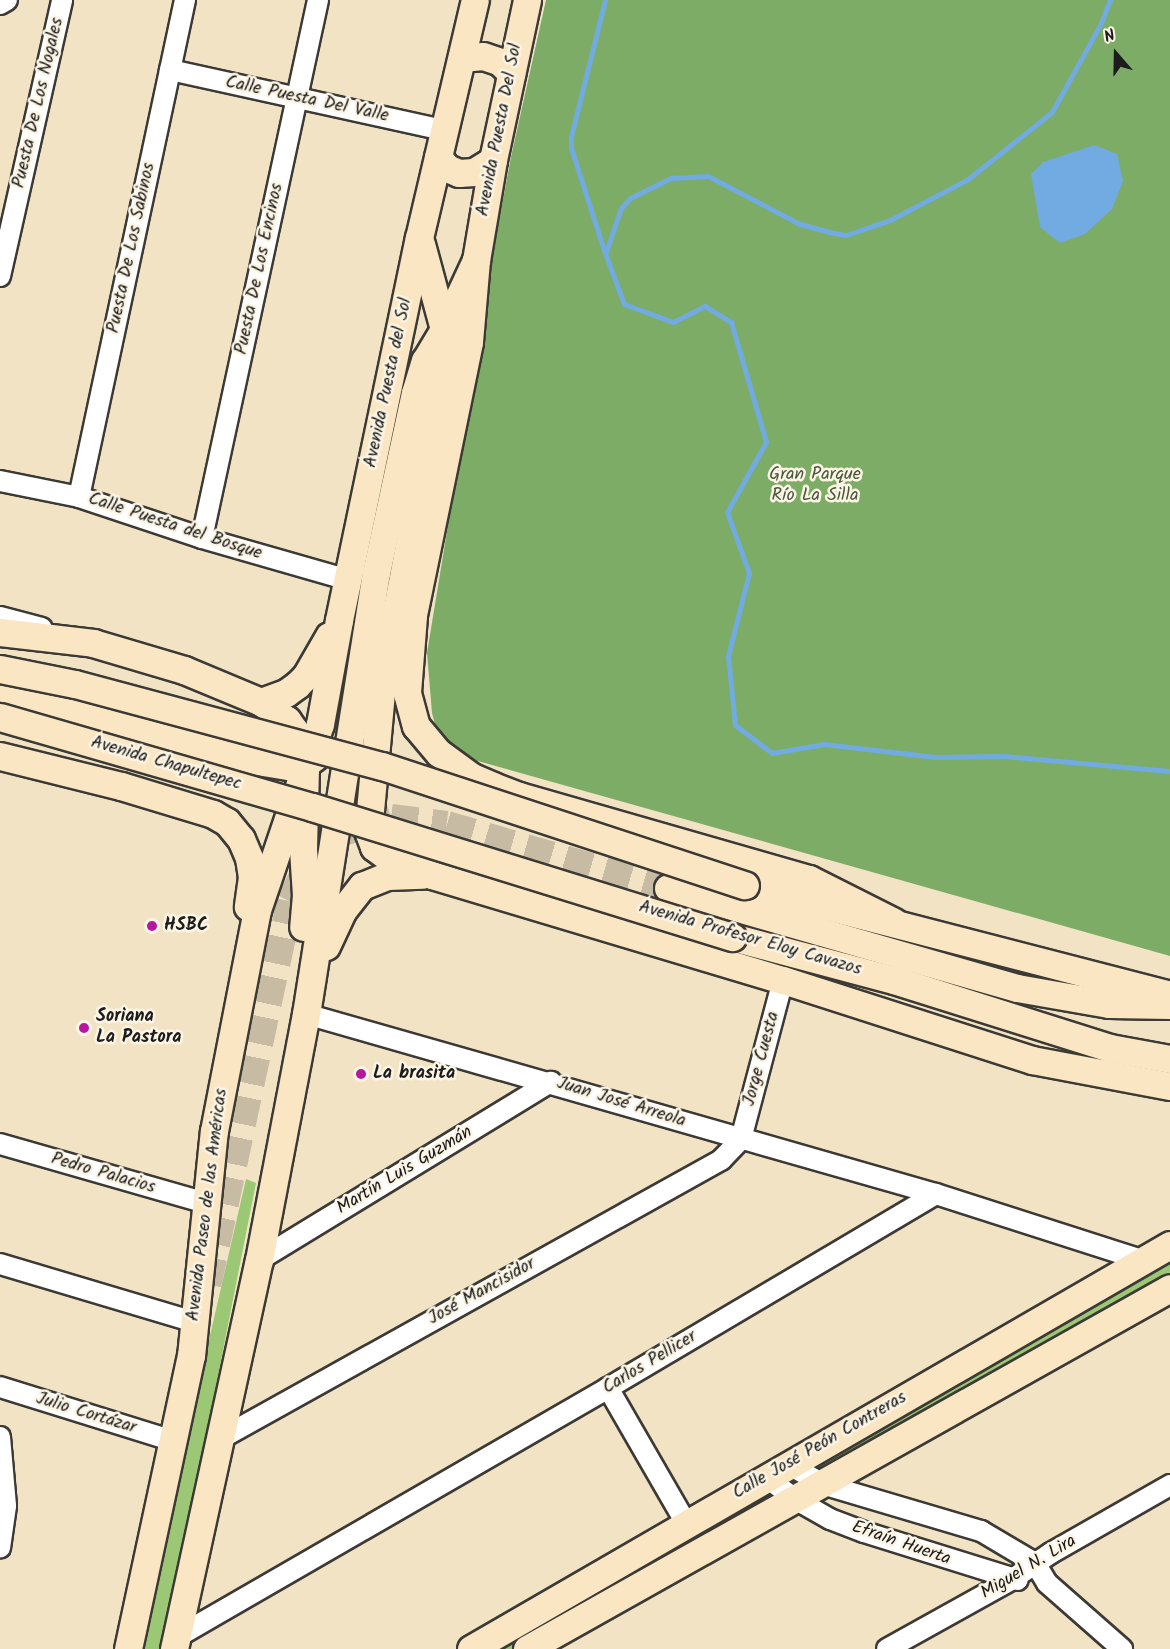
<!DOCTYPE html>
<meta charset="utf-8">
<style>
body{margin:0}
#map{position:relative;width:1170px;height:1649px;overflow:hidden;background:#f2e3c5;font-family:Kalam,sans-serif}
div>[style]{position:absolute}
.green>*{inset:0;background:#9cc876}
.forest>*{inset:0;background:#7dac67}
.water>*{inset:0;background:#71abe1}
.stream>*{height:5px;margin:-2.5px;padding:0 2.5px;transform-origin:2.5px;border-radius:2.5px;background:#71abe1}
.secondary-tunnel>*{height:27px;margin-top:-13.5px;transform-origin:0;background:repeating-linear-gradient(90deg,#c7bba3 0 27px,transparent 0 41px)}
.roads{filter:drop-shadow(2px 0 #3c3a35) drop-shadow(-2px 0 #3c3a35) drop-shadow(0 2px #3c3a35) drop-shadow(0 -2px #3c3a35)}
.street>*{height:20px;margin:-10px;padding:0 10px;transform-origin:10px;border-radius:10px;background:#fff}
.secondary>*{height:27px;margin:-13.5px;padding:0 13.5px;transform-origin:13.5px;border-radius:13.5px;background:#fbe6c4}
.bridges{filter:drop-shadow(2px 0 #3c3a35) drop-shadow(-2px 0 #3c3a35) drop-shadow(0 2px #3c3a35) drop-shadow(0 -2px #3c3a35)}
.secondary-bridge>*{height:27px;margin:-13.5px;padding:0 13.5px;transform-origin:13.5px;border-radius:13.5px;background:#fbe6c4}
.dots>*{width:16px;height:16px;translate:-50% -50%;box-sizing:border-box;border:3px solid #fcf5e5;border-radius:50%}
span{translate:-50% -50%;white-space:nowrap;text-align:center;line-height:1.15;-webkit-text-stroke:5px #fcf5e5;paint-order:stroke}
.street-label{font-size:18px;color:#1c1c1c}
.park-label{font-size:18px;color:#49583c}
.poi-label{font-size:18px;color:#1c1c1c;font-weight:700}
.left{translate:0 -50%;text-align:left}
.north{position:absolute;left:1086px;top:24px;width:60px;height:60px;-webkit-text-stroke:4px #fcf5e5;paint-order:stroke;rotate:340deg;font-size:16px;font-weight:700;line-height:24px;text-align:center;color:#1c1c1c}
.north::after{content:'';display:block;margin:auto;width:21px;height:27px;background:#1c1c1c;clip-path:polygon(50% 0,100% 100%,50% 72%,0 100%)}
</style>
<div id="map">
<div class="green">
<i style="clip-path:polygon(246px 1179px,256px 1183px,164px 1649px,142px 1649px,170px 1493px,175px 1488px)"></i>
<i style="clip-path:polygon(1170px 1261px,1170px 1275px,813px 1474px,806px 1462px)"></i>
<i style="clip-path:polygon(767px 1483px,779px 1495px,512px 1649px,478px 1649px)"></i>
</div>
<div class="forest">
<i style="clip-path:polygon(546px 0,1170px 0,1170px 956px,453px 754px,438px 735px,432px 713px,427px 653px,491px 264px,511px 157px)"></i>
</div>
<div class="water">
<i style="clip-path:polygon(1094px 145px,1117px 154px,1123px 181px,1112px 209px,1085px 234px,1060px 243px,1040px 227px,1031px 174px,1043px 162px)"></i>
</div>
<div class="stream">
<i style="left:605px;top:0;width:140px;rotate:104deg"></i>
<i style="left:571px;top:136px;width:12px;rotate:90deg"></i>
<i style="left:571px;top:148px;width:110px;rotate:72.1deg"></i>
<i style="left:605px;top:253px;width:54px;rotate:69.6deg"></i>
<i style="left:624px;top:304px;width:52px;rotate:20.2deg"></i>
<i style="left:673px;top:322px;width:36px;rotate:-27deg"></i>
<i style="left:705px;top:306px;width:31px;rotate:32deg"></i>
<i style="left:731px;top:322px;width:125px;rotate:73.7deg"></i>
<i style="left:766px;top:442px;width:80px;rotate:119.1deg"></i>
<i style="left:727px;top:512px;width:65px;rotate:70.2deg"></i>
<i style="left:749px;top:573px;width:86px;rotate:104.2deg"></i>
<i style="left:728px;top:656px;width:69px;rotate:84.2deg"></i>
<i style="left:735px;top:725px;width:46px;rotate:37.1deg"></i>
<i style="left:772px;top:753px;width:53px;rotate:-9.8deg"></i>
<i style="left:824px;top:744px;width:112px;rotate:6.7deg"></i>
<i style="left:935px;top:757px;width:69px;rotate:-0.8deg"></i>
<i style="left:1004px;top:756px;width:167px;rotate:5.2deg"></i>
<i style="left:606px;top:252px;width:46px;rotate:-71.2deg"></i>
<i style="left:621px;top:208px;width:13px;rotate:-48deg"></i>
<i style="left:630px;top:198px;width:46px;rotate:-26deg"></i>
<i style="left:671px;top:178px;width:37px;rotate:-3deg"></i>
<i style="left:708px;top:176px;width:104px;rotate:27.6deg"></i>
<i style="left:800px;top:224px;width:30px;rotate:15deg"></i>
<i style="left:829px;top:232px;width:17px;rotate:10deg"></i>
<i style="left:846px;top:235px;width:46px;rotate:-18.8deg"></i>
<i style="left:890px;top:220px;width:88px;rotate:-27.7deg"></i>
<i style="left:968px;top:179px;width:107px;rotate:-38.6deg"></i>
<i style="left:1052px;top:112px;width:102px;rotate:-61.2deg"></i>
<i style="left:1101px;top:23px;width:25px;rotate:-69deg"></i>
</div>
<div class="secondary-tunnel">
<i style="left:208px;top:1284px;width:392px;rotate:-77.9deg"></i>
<i style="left:290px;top:901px;width:48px;rotate:-64deg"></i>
<i style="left:311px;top:858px;width:44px;rotate:-37.6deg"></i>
<i style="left:346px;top:831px;width:47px;rotate:-17.3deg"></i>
<i style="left:391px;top:817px;width:56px;rotate:7.1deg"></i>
<i style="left:447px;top:824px;width:230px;rotate:16.2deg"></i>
</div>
<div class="roads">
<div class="street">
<i style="left:0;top:4px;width:8px;rotate:-30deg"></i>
<i style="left:170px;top:70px;width:280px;rotate:12.4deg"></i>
<i style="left:0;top:276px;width:283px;rotate:-77.3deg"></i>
<i style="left:0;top:481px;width:81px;rotate:11.4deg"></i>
<i style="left:79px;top:497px;width:130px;rotate:18.4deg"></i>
<i style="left:202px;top:538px;width:152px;rotate:16deg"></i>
<i style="left:79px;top:497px;width:508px;rotate:-77.96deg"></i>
<i style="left:202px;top:538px;width:550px;rotate:-77.83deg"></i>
<i style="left:0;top:617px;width:43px;rotate:14.7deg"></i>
<i style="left:306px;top:1014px;width:655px;rotate:15.95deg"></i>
<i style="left:936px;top:1194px;width:215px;rotate:17.8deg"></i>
<i style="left:0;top:1144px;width:214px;rotate:16deg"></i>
<i style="left:259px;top:1260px;width:342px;rotate:-31.4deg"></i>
<i style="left:0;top:1264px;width:202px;rotate:16.6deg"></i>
<i style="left:0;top:1387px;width:181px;rotate:17.3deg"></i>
<i style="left:608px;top:1388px;width:158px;rotate:60deg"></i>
<i style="left:0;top:1437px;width:69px;rotate:85deg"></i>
<i style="left:6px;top:1506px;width:42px;rotate:98.1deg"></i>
<i style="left:218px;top:1440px;width:576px;rotate:-29.1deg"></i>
<i style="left:721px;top:1160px;width:29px;rotate:-46deg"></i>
<i style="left:741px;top:1139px;width:164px;rotate:-75.2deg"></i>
<i style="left:788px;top:1464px;width:39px;rotate:30deg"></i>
<i style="left:822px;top:1484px;width:166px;rotate:16.5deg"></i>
<i style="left:981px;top:1531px;width:63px;rotate:30.7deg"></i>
<i style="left:1035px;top:1563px;width:23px;rotate:59deg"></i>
<i style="left:1047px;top:1583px;width:100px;rotate:41.3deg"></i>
<i style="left:766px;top:1477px;width:36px;rotate:37deg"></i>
<i style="left:795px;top:1499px;width:40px;rotate:29.7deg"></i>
<i style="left:830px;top:1519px;width:36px;rotate:21deg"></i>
<i style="left:864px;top:1532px;width:161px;rotate:17.3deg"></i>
<i style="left:177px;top:1637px;width:498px;rotate:-30deg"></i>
<i style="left:608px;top:1388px;width:381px;rotate:-30.6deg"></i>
<i style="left:887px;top:1649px;width:142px;rotate:-29.1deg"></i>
<i style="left:1011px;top:1580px;width:48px;rotate:-34deg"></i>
<i style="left:1051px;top:1553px;width:137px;rotate:-29.7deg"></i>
</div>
<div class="secondary">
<i style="left:527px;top:0;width:164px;rotate:102deg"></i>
<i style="left:493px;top:160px;width:101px;rotate:99.6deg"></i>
<i style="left:476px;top:260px;width:82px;rotate:94.9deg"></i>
<i style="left:469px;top:342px;width:280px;rotate:101.6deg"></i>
<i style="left:413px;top:616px;width:77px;rotate:94.5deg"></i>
<i style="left:407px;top:693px;width:34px;rotate:75deg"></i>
<i style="left:416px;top:726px;width:35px;rotate:50deg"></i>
<i style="left:439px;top:753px;width:41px;rotate:36deg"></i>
<i style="left:472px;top:777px;width:23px;rotate:23deg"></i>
<i style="left:493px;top:786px;width:28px;rotate:21deg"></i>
<i style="left:519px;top:796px;width:302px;rotate:16deg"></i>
<i style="left:809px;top:879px;width:95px;rotate:26.8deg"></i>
<i style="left:462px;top:58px;width:21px;rotate:-5deg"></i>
<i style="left:483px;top:56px;width:18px;rotate:19deg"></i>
<i style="left:500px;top:62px;width:16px;rotate:45deg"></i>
<i style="left:438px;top:157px;width:14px;rotate:51deg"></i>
<i style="left:447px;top:168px;width:13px;rotate:23deg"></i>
<i style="left:459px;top:173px;width:15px;rotate:-4deg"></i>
<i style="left:474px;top:172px;width:22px;rotate:-32deg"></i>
<i style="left:421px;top:244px;width:88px;rotate:74.9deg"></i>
<i style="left:444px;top:329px;width:35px;rotate:90deg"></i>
<i style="left:444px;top:364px;width:334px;rotate:100.9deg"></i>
<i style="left:381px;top:692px;width:140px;rotate:95.3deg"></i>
<i style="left:368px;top:831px;width:17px;rotate:69deg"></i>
<i style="left:374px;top:847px;width:17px;rotate:36deg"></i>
<i style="left:388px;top:857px;width:48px;rotate:22.2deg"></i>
<i style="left:432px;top:875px;width:366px;rotate:16.7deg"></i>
<i style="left:783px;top:980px;width:262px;rotate:17.8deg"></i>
<i style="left:1032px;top:1060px;width:140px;rotate:10.7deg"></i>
<i style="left:0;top:632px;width:94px;rotate:6.7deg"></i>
<i style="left:93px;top:643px;width:95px;rotate:16.5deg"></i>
<i style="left:184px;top:670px;width:83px;rotate:22.6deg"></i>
<i style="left:261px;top:702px;width:32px;rotate:35deg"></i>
<i style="left:287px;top:720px;width:12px;rotate:55deg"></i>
<i style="left:294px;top:730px;width:39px;rotate:73deg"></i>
<i style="left:305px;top:767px;width:82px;rotate:91.4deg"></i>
<i style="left:303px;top:849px;width:46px;rotate:86.3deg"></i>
<i style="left:306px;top:895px;width:32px;rotate:95deg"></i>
<i style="left:0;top:687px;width:261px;rotate:16.2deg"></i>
<i style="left:251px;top:760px;width:50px;rotate:9.3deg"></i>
<i style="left:300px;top:768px;width:20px;rotate:-37deg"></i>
<i style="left:261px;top:702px;width:27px;rotate:-20deg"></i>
<i style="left:286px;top:693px;width:14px;rotate:-36deg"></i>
<i style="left:297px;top:685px;width:13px;rotate:-45deg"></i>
<i style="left:306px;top:676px;width:46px;rotate:-60.1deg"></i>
<i style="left:0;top:756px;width:125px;rotate:13.9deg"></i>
<i style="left:121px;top:786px;width:96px;rotate:16.9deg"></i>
<i style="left:213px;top:814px;width:16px;rotate:30deg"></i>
<i style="left:227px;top:822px;width:22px;rotate:51deg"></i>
<i style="left:241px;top:839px;width:21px;rotate:67deg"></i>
<i style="left:249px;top:858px;width:19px;rotate:81deg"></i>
<i style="left:252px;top:877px;width:30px;rotate:98deg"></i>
<i style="left:745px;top:885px;width:439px;rotate:14.5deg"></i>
<i style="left:668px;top:888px;width:363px;rotate:16deg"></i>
<i style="left:1017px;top:988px;width:93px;rotate:9.9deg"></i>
<i style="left:1109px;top:1004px;width:61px;rotate:0.9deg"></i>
<i style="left:732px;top:937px;width:168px;rotate:14.9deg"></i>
<i style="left:894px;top:980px;width:226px;rotate:17.5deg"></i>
<i style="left:1110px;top:1048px;width:61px;rotate:10.4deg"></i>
<i style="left:326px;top:946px;width:40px;rotate:-65deg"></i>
<i style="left:343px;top:910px;width:31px;rotate:-52deg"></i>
<i style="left:362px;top:886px;width:27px;rotate:-22deg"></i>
<i style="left:387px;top:876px;width:35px;rotate:-2deg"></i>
<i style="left:128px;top:1649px;width:300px;rotate:-77.9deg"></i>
<i style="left:191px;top:1356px;width:226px;rotate:-84.2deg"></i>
<i style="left:214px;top:1131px;width:225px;rotate:-79deg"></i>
<i style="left:257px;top:910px;width:196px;rotate:-71.3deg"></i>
<i style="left:320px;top:724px;width:106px;rotate:-79.6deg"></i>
<i style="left:339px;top:620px;width:390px;rotate:-78.2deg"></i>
<i style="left:419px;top:238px;width:244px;rotate:-76.8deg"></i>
<i style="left:174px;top:1649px;width:398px;rotate:-77.7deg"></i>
<i style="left:259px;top:1260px;width:250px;rotate:-79.2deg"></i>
<i style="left:306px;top:1014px;width:447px;rotate:-81deg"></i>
<i style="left:376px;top:573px;width:184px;rotate:-77.8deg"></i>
<i style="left:415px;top:393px;width:34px;rotate:-73deg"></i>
<i style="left:425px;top:361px;width:37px;rotate:-59deg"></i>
<i style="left:444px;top:329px;width:76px;rotate:-65.1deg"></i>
<i style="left:471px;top:1649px;width:807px;rotate:-30.03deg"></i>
<i style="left:527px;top:1649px;width:737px;rotate:-29.31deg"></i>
</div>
</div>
<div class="bridges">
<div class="secondary-bridge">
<i style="left:0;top:669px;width:76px;rotate:11.3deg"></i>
<i style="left:75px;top:684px;width:318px;rotate:15deg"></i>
<i style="left:382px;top:766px;width:382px;rotate:18.2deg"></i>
<i style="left:0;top:717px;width:325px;rotate:16.1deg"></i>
<i style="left:312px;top:807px;width:440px;rotate:17.2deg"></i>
</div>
</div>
<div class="dots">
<i style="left:152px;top:926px;background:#b5179e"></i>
<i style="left:84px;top:1028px;background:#b5179e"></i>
<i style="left:361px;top:1074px;background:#b5179e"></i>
</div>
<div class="street-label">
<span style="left:307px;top:100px;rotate:12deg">Calle Puesta Del Valle</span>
<span style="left:39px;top:103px;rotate:-77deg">Puesta De Los Nogales</span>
<span style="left:500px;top:130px;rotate:-79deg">Avenida Puesta Del Sol</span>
<span style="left:132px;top:248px;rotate:-78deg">Puesta De Los Sabinos</span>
<span style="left:260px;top:269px;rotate:-78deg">Puesta De Los Encinos</span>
<span style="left:389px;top:383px;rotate:-78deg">Avenida Puesta del Sol</span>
<span style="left:175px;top:527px;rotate:18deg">Calle Puesta del Bosque</span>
<span style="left:166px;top:764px;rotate:16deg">Avenida Chapultepec</span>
<span style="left:750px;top:939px;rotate:16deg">Avenida Profesor Eloy Cavazos</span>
<span style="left:762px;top:1059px;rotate:-75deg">Jorge Cuesta</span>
<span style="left:621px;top:1103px;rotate:17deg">Juan José Arreola</span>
<span style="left:405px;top:1171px;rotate:-31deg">Martín Luis Guzmán</span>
<span style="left:103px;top:1174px;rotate:16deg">Pedro Palacios</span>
<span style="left:208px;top:1205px;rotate:-83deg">Avenida Paseo de las Américas</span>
<span style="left:482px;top:1292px;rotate:-29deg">José Mancisidor</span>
<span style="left:650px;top:1363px;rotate:-31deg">Carlos Pellicer</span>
<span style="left:86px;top:1414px;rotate:17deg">Julio Cortázar</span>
<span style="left:820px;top:1446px;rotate:-30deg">Calle José Peón Contreras</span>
<span style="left:901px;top:1544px;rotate:19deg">Efraín Huerta</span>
<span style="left:1029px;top:1568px;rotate:-31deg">Miguel N. Lira</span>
</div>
<div class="park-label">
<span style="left:815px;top:486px">Gran Parque<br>Río La Silla</span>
</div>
<div class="poi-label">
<span class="left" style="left:164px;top:926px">HSBC</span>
<span class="left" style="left:96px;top:1028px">Soriana<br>La Pastora</span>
<span class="left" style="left:373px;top:1074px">La brasita</span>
</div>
<div class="north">N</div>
</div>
